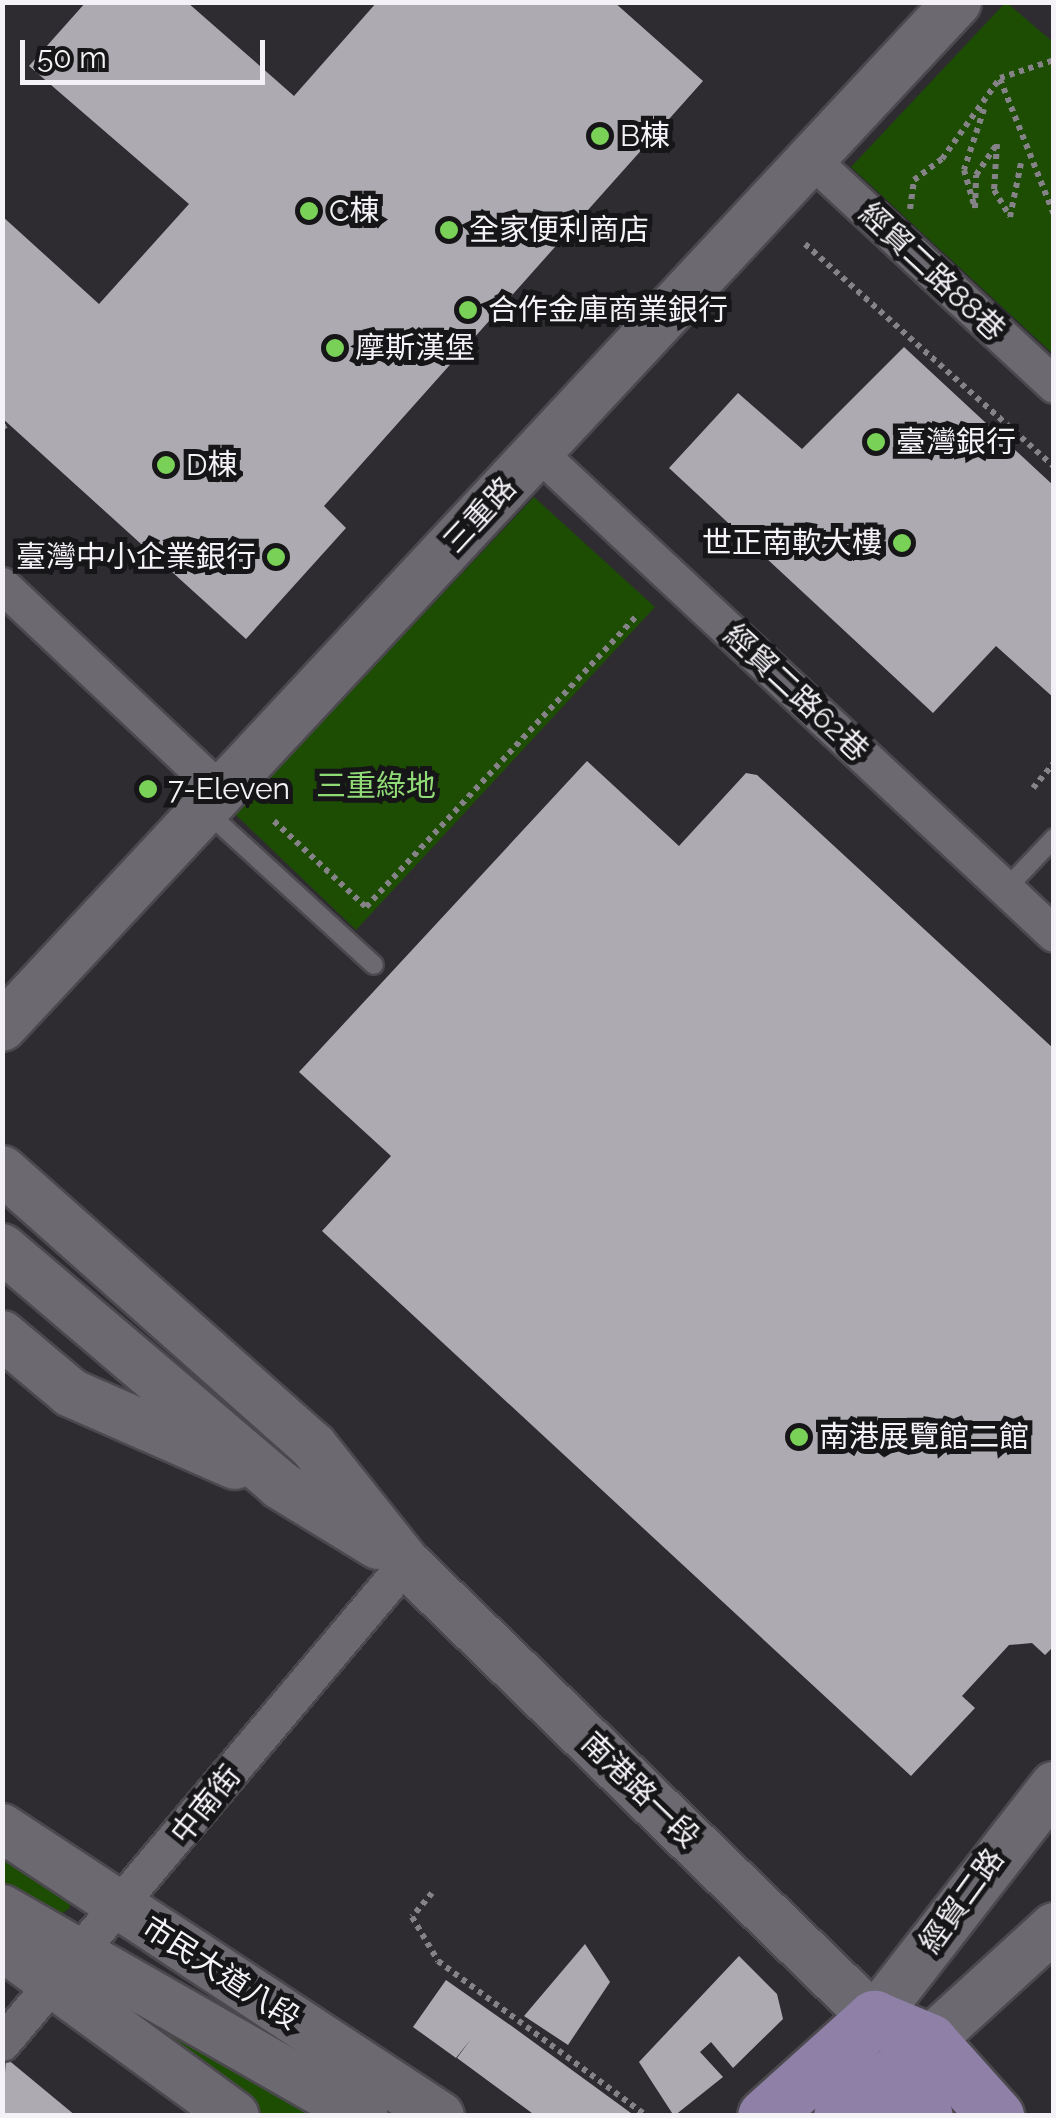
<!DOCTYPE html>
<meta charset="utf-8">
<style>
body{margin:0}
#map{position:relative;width:1056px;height:2118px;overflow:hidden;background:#2e2c31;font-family:Raleway,"Noto Sans TC",sans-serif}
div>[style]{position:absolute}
.green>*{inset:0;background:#1d4d03}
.building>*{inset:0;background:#adabb1}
.path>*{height:6px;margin-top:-3px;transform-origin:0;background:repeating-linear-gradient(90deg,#858388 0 5px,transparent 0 10px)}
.roads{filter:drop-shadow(2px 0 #4b494e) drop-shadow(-2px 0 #4b494e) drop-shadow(0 2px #4b494e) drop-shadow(0 -2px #4b494e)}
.lane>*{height:18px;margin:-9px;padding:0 9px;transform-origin:9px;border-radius:9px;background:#6c6a70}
.street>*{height:35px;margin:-17.5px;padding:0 17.5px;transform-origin:17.5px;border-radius:17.5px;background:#6c6a70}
.secondary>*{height:48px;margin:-24px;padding:0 24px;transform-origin:24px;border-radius:24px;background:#6c6a70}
.primary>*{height:55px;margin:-27.5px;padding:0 27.5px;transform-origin:27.5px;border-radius:27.5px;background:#8e80a6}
.dots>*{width:28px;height:28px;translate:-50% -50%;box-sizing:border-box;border:5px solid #161517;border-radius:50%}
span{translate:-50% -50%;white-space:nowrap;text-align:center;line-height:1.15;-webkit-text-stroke:10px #161517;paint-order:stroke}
.poi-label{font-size:30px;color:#f4f2f6}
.left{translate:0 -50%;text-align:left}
.right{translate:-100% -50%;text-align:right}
.street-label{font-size:30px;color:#f4f2f6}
.park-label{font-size:30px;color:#91db76}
.frame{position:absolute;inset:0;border:5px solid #f4f2f6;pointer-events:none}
.scale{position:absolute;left:20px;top:40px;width:245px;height:45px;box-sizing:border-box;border:5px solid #f4f2f6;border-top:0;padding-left:12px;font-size:30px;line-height:35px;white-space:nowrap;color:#f4f2f6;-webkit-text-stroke:8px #161517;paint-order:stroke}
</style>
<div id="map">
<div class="green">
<i style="clip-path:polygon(1006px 2px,1053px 42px,1053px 354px,851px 167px)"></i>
<i style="clip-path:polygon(534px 497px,655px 607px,356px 930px,235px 814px)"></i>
<i style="clip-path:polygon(2px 1850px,72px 1898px,69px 1909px,56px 1917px,3px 1895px)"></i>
<i style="clip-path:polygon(126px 1995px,333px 2115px,249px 2115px,112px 2014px)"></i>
</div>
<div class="building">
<i style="clip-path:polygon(86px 2px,187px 2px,294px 96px,377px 2px,614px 2px,703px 81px,324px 506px,346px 528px,246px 639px,2px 418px,2px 216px,99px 304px,189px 204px,29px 66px)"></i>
<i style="clip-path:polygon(904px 347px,1054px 486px,1054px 698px,996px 646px,933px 713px,669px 468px,738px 393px,802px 449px)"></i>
<i style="clip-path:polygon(587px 761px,679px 846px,746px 773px,757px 775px,1054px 1049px,1054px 1646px,1045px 1655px,1032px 1643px,1009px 1645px,962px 1696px,975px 1708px,911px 1776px,322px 1231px,391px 1156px,299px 1072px)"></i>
<i style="clip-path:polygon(585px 1944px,610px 1982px,568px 2045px,524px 2016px)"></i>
<i style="clip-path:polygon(739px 1956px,777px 1994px,783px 2019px,733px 2068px,711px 2042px,700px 2052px,723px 2077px,674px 2116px,639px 2062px)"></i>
<i style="clip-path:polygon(446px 1980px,513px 2027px,635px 2116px,536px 2116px,457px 2058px,471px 2039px,456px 2058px,413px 2027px)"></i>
<i style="clip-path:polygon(6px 2058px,76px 2116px,2px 2116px)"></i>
</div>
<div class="path">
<i style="left:1000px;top:79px;width:146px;rotate:68.3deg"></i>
<i style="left:984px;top:109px;width:64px;rotate:108.2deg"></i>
<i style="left:964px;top:170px;width:40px;rotate:74deg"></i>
<i style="left:975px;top:208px;width:33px;rotate:-88deg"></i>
<i style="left:976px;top:175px;width:37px;rotate:-56deg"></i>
<i style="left:997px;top:144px;width:46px;rotate:93.7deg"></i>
<i style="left:994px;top:190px;width:31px;rotate:59deg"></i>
<i style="left:1010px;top:217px;width:55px;rotate:-78.5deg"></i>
<i style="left:910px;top:209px;width:29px;rotate:-82deg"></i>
<i style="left:914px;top:180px;width:35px;rotate:-37deg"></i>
<i style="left:942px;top:159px;width:100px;rotate:-54.4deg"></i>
<i style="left:1000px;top:78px;width:57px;rotate:-18.4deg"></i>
<i style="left:805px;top:244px;width:334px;rotate:41.8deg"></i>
<i style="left:2px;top:428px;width:8px;rotate:-40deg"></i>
<i style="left:1033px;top:788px;width:33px;rotate:-50deg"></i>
<i style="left:274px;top:821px;width:126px;rotate:43.1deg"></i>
<i style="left:366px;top:907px;width:397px;rotate:-47.1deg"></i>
<i style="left:432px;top:1893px;width:31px;rotate:130deg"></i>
<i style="left:412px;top:1917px;width:51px;rotate:59.4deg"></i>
<i style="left:438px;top:1961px;width:260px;rotate:36.6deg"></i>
</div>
<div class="roads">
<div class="lane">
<i style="left:221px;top:804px;width:19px;rotate:96deg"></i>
<i style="left:219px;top:823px;width:210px;rotate:42.5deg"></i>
<i style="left:1006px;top:889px;width:70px;rotate:-46.7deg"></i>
</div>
<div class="street">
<i style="left:811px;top:159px;width:332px;rotate:42.9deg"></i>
<i style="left:538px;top:452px;width:706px;rotate:43.05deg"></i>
<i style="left:2px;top:585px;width:302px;rotate:43.3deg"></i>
<i style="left:2px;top:2043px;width:627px;rotate:-49.91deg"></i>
</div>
<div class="secondary">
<i style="left:2px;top:1027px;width:1401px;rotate:-47.02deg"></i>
<i style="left:2px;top:1170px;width:416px;rotate:41.6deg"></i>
<i style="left:313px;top:1446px;width:149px;rotate:51.5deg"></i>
<i style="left:406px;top:1563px;width:653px;rotate:44.19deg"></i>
<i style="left:874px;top:2018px;width:60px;rotate:73.7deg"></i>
<i style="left:891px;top:2076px;width:221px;rotate:-42.4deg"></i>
<i style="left:2px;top:1248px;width:365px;rotate:40.4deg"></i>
<i style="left:280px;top:1485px;width:115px;rotate:31.5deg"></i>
<i style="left:2px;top:1335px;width:90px;rotate:40deg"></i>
<i style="left:71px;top:1393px;width:179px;rotate:23.7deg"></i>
<i style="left:2px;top:1828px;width:524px;rotate:33.33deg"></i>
<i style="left:2px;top:1909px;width:417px;rotate:29.8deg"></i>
<i style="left:2px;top:1946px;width:288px;rotate:36.1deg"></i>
<i style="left:874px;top:2018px;width:294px;rotate:-52.2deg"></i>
</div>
<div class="primary">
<i style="left:765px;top:2116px;width:147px;rotate:-42deg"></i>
<i style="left:874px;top:2018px;width:60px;rotate:22.7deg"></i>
<i style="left:929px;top:2041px;width:101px;rotate:48.2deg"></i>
<i style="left:841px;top:2116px;width:64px;rotate:-38.7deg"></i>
<i style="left:891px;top:2076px;width:52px;rotate:49.6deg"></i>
</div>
</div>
<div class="dots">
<i style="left:600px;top:136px;background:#79d157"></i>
<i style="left:309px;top:211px;background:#79d157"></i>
<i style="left:449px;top:230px;background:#79d157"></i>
<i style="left:468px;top:310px;background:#79d157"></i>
<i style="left:335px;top:348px;background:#79d157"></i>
<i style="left:876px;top:442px;background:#79d157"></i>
<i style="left:166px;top:465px;background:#79d157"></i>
<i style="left:902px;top:543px;background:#79d157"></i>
<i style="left:276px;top:557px;background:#79d157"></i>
<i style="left:148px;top:789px;background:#79d157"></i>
<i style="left:799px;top:1437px;background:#79d157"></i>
</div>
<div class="poi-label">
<span class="left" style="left:620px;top:136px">B棟</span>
<span class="left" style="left:329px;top:211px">C棟</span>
<span class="left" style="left:469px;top:230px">全家便利商店</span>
<span class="left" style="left:488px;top:310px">合作金庫商業銀行</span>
<span class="left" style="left:355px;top:348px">摩斯漢堡</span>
<span class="left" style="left:896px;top:442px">臺灣銀行</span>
<span class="left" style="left:186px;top:465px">D棟</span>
<span class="right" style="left:882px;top:543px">世正南軟大樓</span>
<span class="right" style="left:256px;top:557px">臺灣中小企業銀行</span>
<span class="left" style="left:168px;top:789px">7-Eleven</span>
<span class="left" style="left:819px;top:1437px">南港展覽館二館</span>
</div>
<div class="street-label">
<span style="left:932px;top:272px;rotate:43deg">經貿二路88巷</span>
<span style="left:480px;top:515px;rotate:-47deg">三重路</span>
<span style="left:796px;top:693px;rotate:43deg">經貿二路62巷</span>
<span style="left:640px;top:1790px;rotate:44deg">南港路一段</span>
<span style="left:206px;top:1805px;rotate:-51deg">中南街</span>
<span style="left:962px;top:1901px;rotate:-54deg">經貿二路</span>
<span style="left:221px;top:1973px;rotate:33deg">市民大道八段</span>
</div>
<div class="park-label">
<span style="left:376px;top:786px">三重綠地</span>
</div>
<div class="frame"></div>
<div class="scale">50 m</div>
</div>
